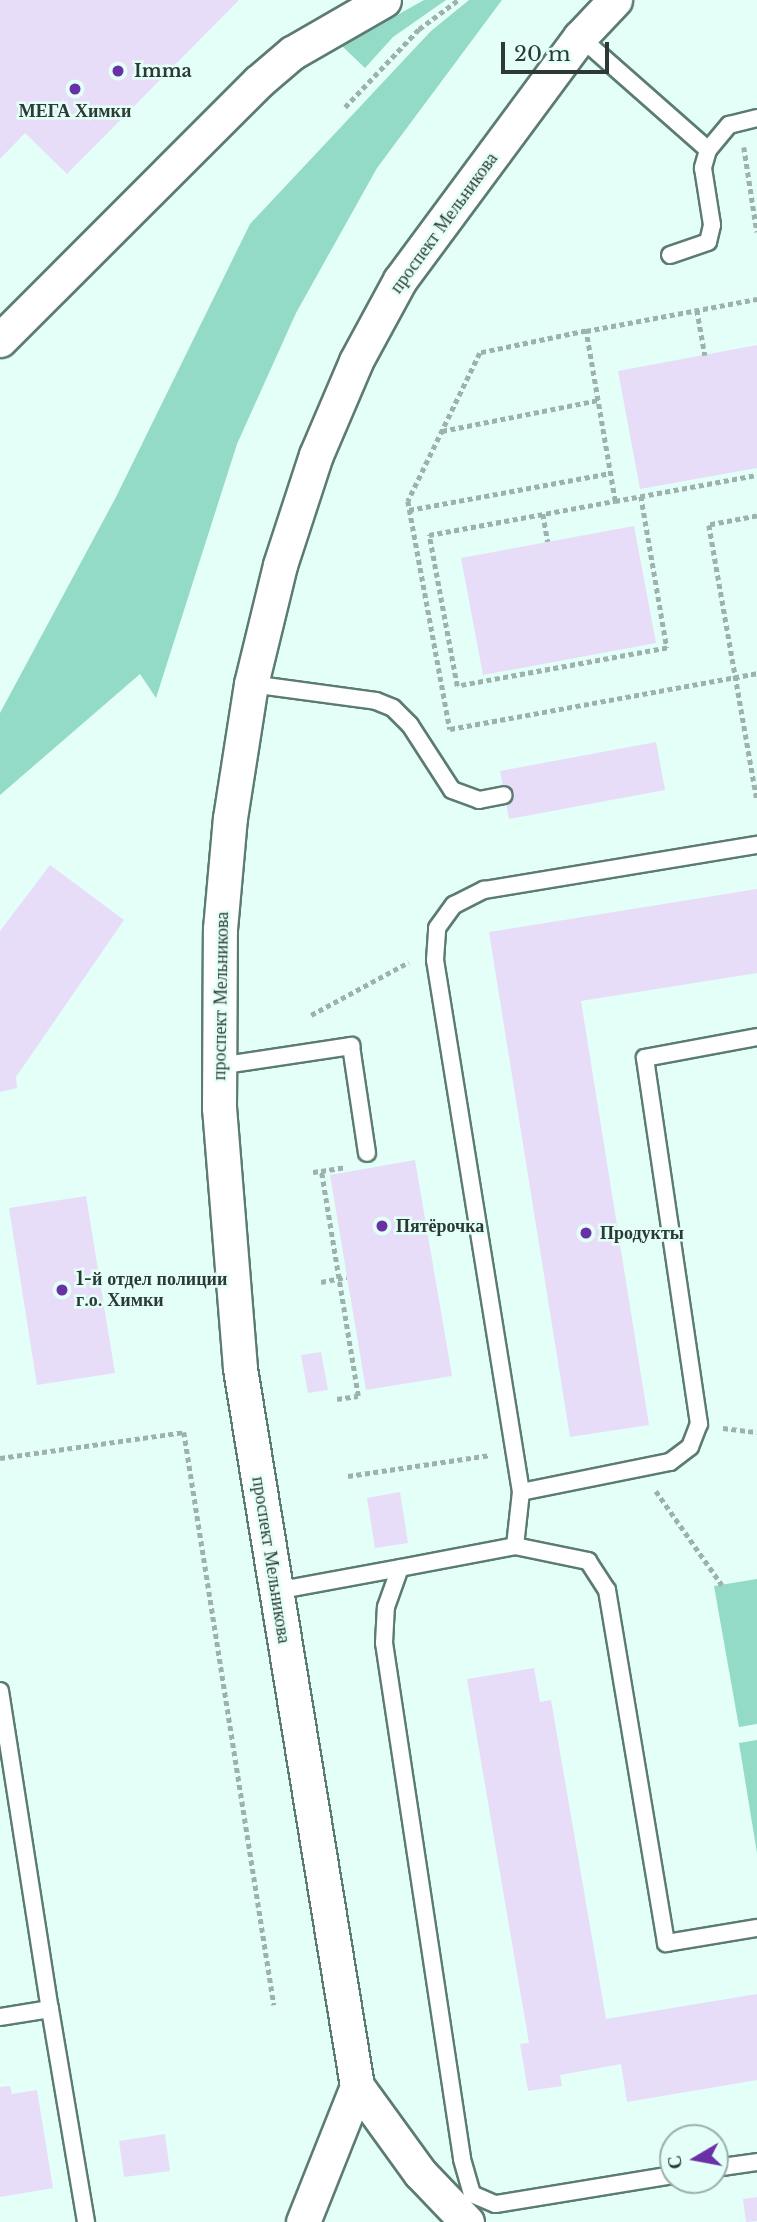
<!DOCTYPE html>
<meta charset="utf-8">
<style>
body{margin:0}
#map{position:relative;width:757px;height:2222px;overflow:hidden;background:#e4fff7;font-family:"Libre Baskerville",serif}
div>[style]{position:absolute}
.green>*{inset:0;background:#93dac7}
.building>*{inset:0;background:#e7ddf9}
.path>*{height:4.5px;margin-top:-2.25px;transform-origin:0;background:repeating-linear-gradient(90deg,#9db2ac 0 5px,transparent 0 8.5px)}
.roads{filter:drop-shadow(2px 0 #5c7b73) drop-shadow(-2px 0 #5c7b73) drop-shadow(0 2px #5c7b73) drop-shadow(0 -2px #5c7b73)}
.lane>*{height:16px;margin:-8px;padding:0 8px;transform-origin:8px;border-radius:8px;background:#fff}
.street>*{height:33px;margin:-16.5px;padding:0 16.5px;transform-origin:16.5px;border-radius:16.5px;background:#fff}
.dots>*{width:19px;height:19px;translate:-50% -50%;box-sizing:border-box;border:4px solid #e4fff7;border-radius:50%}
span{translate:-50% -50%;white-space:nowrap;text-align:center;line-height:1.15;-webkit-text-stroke:5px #e4fff7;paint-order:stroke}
.poi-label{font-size:18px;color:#2c3935;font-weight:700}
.left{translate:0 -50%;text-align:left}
.street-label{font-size:18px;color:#2c3935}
.north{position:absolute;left:659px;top:2124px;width:70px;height:70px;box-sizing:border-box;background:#e4fff7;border:2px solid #9ab0a9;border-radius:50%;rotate:260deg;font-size:19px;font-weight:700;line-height:28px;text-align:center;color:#2c3935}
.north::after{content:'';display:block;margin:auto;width:24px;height:32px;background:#6a31a7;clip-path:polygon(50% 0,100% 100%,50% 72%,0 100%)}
.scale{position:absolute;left:501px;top:42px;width:108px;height:32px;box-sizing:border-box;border:4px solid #2c3935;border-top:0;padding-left:9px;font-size:21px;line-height:24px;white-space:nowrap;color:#2c3935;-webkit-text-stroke:5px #e4fff7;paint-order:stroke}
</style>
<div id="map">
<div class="green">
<i style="clip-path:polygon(424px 0,446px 0,393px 37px,365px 68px,342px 46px)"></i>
<i style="clip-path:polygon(469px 0,502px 0,377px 168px,296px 313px,237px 444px,156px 698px,140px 674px,0 795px,0 713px,116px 497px,250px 224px,431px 31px)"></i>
<i style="clip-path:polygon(757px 1579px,757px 1724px,739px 1727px,714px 1586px)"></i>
<i style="clip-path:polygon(757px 1740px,757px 1853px,739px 1743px)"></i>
</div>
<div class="building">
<i style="clip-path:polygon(0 0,239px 0,67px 174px,25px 133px,0 159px)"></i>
<i style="clip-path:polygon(757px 345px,757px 468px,640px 489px,618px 371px)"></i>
<i style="clip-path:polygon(634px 526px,656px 643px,483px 675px,461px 558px)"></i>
<i style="clip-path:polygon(656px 742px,665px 790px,509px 819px,500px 771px)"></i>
<i style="clip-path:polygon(50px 865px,124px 920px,16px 1077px,17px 1088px,0 1092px,0 931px)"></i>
<i style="clip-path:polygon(757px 889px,757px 973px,581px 1001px,649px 1425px,570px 1437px,489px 932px)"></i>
<i style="clip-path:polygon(415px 1160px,452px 1376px,366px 1390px,330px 1175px)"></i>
<i style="clip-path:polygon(86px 1196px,115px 1373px,37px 1385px,9px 1208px)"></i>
<i style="clip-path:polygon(321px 1352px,328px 1390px,308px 1393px,301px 1355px)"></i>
<i style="clip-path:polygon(400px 1492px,408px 1543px,375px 1548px,367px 1498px)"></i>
<i style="clip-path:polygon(534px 1668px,540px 1702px,551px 1700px,606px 2019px,757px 1994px,757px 2080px,627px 2102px,621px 2064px,560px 2075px,562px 2086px,528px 2091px,520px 2044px,529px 2043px,467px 1679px)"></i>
<i style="clip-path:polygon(10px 2086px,12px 2094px,37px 2090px,53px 2188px,0 2197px,0 2087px)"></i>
<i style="clip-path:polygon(165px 2134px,170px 2171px,124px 2177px,119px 2141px)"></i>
<i style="clip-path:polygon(757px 2197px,757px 2221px,746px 2222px,743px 2199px)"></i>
</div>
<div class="path">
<i style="left:345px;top:107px;width:108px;rotate:-46.5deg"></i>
<i style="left:419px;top:29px;width:49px;rotate:-36.6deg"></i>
<i style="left:744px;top:147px;width:86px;rotate:81.3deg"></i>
<i style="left:697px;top:310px;width:46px;rotate:79.9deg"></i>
<i style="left:586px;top:331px;width:108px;rotate:168.3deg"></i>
<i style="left:480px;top:353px;width:165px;rotate:115.9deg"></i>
<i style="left:408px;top:501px;width:232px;rotate:79.6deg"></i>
<i style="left:450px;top:729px;width:312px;rotate:-10.3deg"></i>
<i style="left:442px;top:431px;width:159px;rotate:-11.2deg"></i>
<i style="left:641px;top:496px;width:154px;rotate:80.3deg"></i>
<i style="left:667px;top:648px;width:213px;rotate:169.7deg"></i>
<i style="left:457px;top:686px;width:154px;rotate:-100.5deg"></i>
<i style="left:429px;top:535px;width:189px;rotate:-10.4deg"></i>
<i style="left:615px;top:501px;width:172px;rotate:-99.7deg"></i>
<i style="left:586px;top:331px;width:174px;rotate:-10.6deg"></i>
<i style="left:615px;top:501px;width:144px;rotate:-10.4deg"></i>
<i style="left:409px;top:510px;width:205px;rotate:-10.4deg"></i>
<i style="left:543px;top:514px;width:28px;rotate:80deg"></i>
<i style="left:757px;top:516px;width:49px;rotate:169.4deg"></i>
<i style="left:709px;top:525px;width:278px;rotate:80.1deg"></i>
<i style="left:311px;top:1015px;width:111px;rotate:-28.4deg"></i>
<i style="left:313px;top:1172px;width:8px;rotate:-7deg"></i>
<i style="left:321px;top:1282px;width:26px;rotate:-11deg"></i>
<i style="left:337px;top:1399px;width:21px;rotate:-8deg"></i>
<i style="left:358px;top:1396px;width:228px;rotate:-99.3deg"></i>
<i style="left:321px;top:1171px;width:24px;rotate:-9deg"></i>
<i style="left:723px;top:1428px;width:34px;rotate:7deg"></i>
<i style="left:0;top:1458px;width:186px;rotate:-8deg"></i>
<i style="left:184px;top:1432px;width:580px;rotate:81.07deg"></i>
<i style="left:348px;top:1476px;width:144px;rotate:-8.4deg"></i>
<i style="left:656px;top:1491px;width:115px;rotate:54.9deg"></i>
</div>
<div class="roads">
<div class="lane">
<i style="left:580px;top:37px;width:171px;rotate:41.4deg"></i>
<i style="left:708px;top:150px;width:19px;rotate:106deg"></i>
<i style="left:703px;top:168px;width:58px;rotate:81deg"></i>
<i style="left:712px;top:225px;width:17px;rotate:103deg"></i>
<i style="left:708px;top:242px;width:40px;rotate:161.1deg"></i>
<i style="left:708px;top:150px;width:33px;rotate:-50deg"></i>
<i style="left:729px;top:125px;width:29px;rotate:-14deg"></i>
<i style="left:251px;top:684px;width:126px;rotate:7.7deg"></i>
<i style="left:376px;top:701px;width:18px;rotate:22deg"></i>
<i style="left:393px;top:708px;width:24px;rotate:45deg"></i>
<i style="left:410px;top:725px;width:77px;rotate:57.1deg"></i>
<i style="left:452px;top:790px;width:29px;rotate:20deg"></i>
<i style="left:479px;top:800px;width:25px;rotate:-11deg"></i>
<i style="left:219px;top:1066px;width:134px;rotate:-8.6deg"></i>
<i style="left:351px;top:1046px;width:108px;rotate:81.5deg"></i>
<i style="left:521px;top:1492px;width:539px;rotate:-99.18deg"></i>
<i style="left:435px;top:960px;width:32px;rotate:-86deg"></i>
<i style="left:437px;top:928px;width:29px;rotate:-54deg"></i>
<i style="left:454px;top:905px;width:34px;rotate:-27deg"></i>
<i style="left:484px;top:890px;width:277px;rotate:-9.4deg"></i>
<i style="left:515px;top:1546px;width:54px;rotate:-83.7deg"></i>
<i style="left:521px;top:1492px;width:152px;rotate:-11.4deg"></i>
<i style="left:670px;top:1462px;width:25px;rotate:-37deg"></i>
<i style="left:690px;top:1447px;width:25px;rotate:-69deg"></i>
<i style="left:699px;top:1424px;width:370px;rotate:-98.4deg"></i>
<i style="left:645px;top:1058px;width:114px;rotate:-10.6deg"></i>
<i style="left:276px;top:1591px;width:126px;rotate:-10.5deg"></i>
<i style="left:0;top:1691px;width:322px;rotate:81.1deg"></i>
<i style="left:50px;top:2009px;width:51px;rotate:170.9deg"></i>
<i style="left:50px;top:2009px;width:216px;rotate:80.4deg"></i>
<i style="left:715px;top:2168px;width:42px;rotate:-8.1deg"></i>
<i style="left:673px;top:2175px;width:180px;rotate:170.7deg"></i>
<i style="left:495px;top:2204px;width:25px;rotate:-157deg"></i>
<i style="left:472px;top:2194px;width:37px;rotate:-106deg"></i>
<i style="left:462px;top:2158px;width:521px;rotate:-98.61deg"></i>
<i style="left:384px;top:1643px;width:36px;rotate:-87deg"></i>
<i style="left:386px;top:1607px;width:41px;rotate:-70.3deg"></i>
<i style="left:400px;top:1568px;width:117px;rotate:-10.8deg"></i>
<i style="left:515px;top:1546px;width:75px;rotate:11.6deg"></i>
<i style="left:588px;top:1561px;width:35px;rotate:57deg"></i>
<i style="left:607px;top:1590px;width:358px;rotate:80.5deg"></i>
<i style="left:666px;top:1943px;width:92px;rotate:-9.4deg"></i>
</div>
<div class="street">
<i style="left:0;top:340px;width:365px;rotate:-45deg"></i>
<i style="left:258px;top:82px;width:45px;rotate:-40.5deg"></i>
<i style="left:292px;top:53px;width:106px;rotate:-29.9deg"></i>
<i style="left:303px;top:2222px;width:146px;rotate:-68.3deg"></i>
<i style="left:467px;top:2222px;width:68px;rotate:-133.8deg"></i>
<i style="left:420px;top:2173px;width:107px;rotate:-125.9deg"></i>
<i style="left:357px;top:2086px;width:727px;rotate:-99.26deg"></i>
<i style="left:240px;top:1368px;width:261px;rotate:-94.6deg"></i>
<i style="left:219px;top:1108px;width:179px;rotate:-89.7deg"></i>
<i style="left:220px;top:929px;width:111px;rotate:-84.9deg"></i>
<i style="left:230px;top:818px;width:136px;rotate:-81.1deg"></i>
<i style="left:251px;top:684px;width:122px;rotate:-76.3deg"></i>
<i style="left:280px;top:565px;width:116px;rotate:-71.9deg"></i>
<i style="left:316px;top:455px;width:102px;rotate:-66.9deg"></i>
<i style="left:356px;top:361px;width:92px;rotate:-61.5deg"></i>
<i style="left:400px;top:280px;width:302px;rotate:-53.5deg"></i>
<i style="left:580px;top:37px;width:51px;rotate:-46.6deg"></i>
</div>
</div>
<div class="dots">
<i style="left:118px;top:71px;background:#6a31a7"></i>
<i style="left:75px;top:89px;background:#6a31a7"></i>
<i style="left:382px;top:1226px;background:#6a31a7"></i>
<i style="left:586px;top:1233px;background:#6a31a7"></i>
<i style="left:62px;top:1290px;background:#6a31a7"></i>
</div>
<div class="poi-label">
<span class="left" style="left:134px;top:71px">Imma</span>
<span style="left:75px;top:111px">МЕГА Химки</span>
<span class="left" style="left:396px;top:1226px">Пятёрочка</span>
<span class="left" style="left:600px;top:1233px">Продукты</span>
<span class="left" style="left:76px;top:1290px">1-й отдел полиции<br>г.о. Химки</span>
</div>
<div class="street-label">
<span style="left:444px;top:223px;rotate:-54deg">проспект Мельникова</span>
<span style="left:221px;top:996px;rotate:-89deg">проспект Мельникова</span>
<span style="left:271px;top:1560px;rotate:81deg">проспект Мельникова</span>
</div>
<div class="north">С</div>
<div class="scale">20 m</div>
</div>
